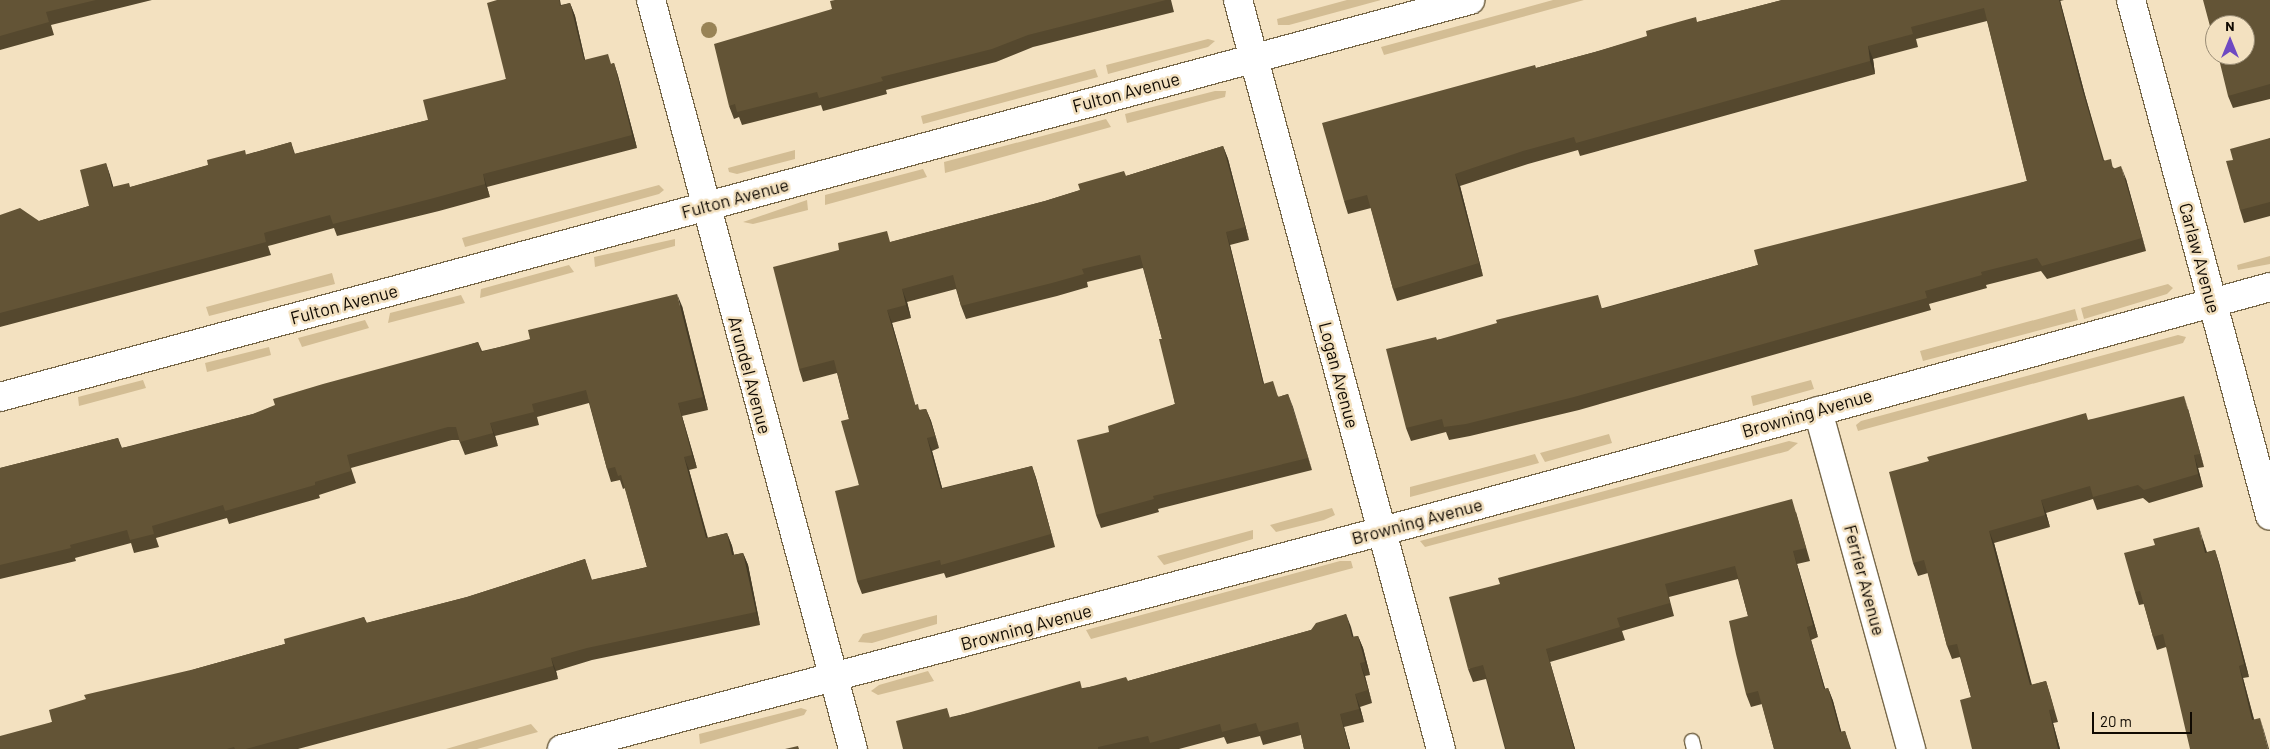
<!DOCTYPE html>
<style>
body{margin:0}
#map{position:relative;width:2270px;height:749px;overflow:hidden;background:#f3e1c0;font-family:Barlow,sans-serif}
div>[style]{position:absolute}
.green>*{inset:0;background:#d3bd94}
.roads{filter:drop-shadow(1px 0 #77684a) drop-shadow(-1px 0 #77684a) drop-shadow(0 1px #77684a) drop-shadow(0 -1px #77684a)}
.lane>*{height:14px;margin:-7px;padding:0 7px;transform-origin:7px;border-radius:7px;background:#fff}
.street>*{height:28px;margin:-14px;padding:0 14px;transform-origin:14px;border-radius:14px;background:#fff}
.trees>*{width:16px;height:16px;margin:-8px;border-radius:50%;background:#988356}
.wall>*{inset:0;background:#55482e}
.shaded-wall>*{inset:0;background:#453b26}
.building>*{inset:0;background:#635436}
span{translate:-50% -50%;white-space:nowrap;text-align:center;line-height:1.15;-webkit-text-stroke:5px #f3e1c0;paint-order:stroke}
.street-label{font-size:18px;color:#100a02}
.north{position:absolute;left:2205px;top:15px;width:50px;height:50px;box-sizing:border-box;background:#f3e1c0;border:1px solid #988b74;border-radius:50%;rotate:0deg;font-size:14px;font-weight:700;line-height:20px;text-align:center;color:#100a02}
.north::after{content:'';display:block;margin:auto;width:18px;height:22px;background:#6e49c2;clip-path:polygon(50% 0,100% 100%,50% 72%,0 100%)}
.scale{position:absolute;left:2092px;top:712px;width:100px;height:22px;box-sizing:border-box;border:2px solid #100a02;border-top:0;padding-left:6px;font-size:15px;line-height:18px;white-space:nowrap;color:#100a02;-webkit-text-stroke:4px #f3e1c0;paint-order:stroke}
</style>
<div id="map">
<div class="green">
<i style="clip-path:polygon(1347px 0,1381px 0,1289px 25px,1278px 25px,1277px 19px)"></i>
<i style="clip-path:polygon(1553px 0,1584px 0,1384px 55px,1381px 47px)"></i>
<i style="clip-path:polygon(1208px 39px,1215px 41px,1208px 47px,1108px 74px,1106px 65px)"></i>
<i style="clip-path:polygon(1095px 69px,1098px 77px,923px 124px,921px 116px)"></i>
<i style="clip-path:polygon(1215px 91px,1226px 91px,1225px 97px,1127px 123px,1125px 114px)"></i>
<i style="clip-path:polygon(1106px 119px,1111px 127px,945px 173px,944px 162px)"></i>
<i style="clip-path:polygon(795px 150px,795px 159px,737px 174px,729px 172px,728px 168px)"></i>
<i style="clip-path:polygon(923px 169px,927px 177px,825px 205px,825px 195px)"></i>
<i style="clip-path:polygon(659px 185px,664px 190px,659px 194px,465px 247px,462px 238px)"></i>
<i style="clip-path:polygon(807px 200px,808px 210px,753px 224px,743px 222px)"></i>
<i style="clip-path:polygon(675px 239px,675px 246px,595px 267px,594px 257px)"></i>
<i style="clip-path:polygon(2270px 256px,2270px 264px,2238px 270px,2237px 265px)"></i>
<i style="clip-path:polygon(569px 265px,574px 272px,480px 298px,481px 289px)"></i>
<i style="clip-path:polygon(332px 273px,335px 284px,209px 316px,206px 307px)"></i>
<i style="clip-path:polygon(2168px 284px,2173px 288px,2167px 294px,2084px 319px,2081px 308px)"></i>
<i style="clip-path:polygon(461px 295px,465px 303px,388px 323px,390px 313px)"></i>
<i style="clip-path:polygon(2075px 309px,2078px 320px,1923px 361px,1920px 351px)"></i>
<i style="clip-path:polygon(365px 320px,369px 328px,302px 347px,298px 338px)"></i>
<i style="clip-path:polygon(2178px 335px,2186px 337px,2183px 343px,1858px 431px,1856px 425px,1861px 421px)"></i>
<i style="clip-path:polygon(269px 347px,271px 355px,207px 372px,205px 363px)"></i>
<i style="clip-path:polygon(143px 380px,146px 388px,79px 406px,78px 397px)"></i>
<i style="clip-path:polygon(1811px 380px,1814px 389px,1753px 406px,1751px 396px)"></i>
<i style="clip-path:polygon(1609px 434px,1612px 443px,1545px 462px,1540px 453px)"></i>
<i style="clip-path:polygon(1789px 441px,1798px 443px,1788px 451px,1425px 547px,1420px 541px)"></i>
<i style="clip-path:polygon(1535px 454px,1539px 463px,1410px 497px,1410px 487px)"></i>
<i style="clip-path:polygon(1332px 508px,1335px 515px,1324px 520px,1276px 532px,1270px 525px)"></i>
<i style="clip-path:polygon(1253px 530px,1253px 539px,1164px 565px,1157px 556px)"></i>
<i style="clip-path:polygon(1340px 561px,1351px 561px,1353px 568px,1091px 639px,1086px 630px)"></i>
<i style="clip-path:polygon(937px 615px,937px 624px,872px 643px,858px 642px,863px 634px)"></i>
<i style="clip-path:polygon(928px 671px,934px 681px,878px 695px,871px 691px,879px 685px)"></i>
<i style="clip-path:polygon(801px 708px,807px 710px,804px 715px,700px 744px,699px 734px)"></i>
<i style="clip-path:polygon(531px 724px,538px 732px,477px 749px,446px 749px)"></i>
</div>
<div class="roads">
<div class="lane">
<i style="left:1692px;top:741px;width:8px;rotate:76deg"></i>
</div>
<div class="street">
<i style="left:651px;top:0;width:776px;rotate:74.91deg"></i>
<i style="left:1238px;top:0;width:776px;rotate:74.84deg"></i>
<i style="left:2131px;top:0;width:534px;rotate:74.92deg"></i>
<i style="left:0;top:397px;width:1523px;rotate:-15.11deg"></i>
<i style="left:1818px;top:411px;width:351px;rotate:74.6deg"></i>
<i style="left:562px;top:749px;width:876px;rotate:-14.88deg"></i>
<i style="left:1409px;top:524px;width:893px;rotate:-15.39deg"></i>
</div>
</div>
<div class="trees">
<i style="left:709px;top:30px"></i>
</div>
<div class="wall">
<i style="clip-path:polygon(0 0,152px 0,51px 25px,54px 35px,0 50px)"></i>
<i style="clip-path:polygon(497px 0,560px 0,561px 5px,570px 3px,575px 16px,585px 60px,611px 64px,614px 63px,618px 76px,637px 148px,487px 187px,490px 197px,439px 211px,337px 236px,334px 228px,272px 245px,268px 246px,271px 255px,0 327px,0 215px,39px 221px,89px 206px,106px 163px,113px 187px,131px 187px,291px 142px,295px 154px,428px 120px,506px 79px)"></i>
<i style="clip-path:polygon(835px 0,1171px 0,1174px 12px,1033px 47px,996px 62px,886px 90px,887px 94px,823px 111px,821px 105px,742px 125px,739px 117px,734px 119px,729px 106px,832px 9px)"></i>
<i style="clip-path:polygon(1782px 0,2064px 0,2060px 1px,2085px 95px,2104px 160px,2114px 168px,2126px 179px,2146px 251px,2047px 279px,2041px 271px,1986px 285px,1987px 288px,1929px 304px,1931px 310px,1579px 410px,1470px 436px,1449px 440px,1446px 432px,1411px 441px,1406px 428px,1437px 340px,1603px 308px,1758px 265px,2027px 181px,1987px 21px,1916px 39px,1918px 47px,1873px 59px,1875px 74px,1580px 156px,1578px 150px,1528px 164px,1460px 186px,1483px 276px,1397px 301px,1393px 289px,1371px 208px,1348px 214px,1344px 201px,1536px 68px,1595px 52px,1698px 22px)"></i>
<i style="clip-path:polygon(2270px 0,2270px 99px,2233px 108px,2228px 96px)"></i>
<i style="clip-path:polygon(2270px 138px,2270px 216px,2244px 223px,2240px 210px,2233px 160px)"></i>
<i style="clip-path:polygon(1223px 146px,1228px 159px,1249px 240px,1230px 245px,1264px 384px,1279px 397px,1288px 394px,1312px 470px,1158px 509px,1159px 512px,1101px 528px,1096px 515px,1109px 432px,1175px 404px,1162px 339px,1143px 268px,1087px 282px,1088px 287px,1057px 296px,966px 319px,961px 306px,956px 289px,907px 302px,911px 318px,892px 323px,915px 405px,920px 410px,926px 409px,931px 421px,939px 448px,932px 451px,942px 488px,1032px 466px,1036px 478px,1055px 547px,946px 578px,944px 573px,862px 594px,857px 581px,859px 485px,849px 419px,837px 373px,803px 382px,799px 369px,891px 242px,1045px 201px)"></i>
<i style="clip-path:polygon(682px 306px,708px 410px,682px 416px,697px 468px,689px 470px,708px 538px,727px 533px,732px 546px,734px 555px,743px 553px,748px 565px,760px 625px,592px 660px,556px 671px,558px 679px,298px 749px,0 749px,52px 722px,195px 669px,285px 644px,364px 617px,367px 623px,467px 597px,585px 559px,592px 580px,647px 567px,625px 488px,623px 489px,620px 480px,611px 482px,607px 469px,589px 403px,537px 417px,539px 425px,495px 436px,498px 446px,465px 455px,459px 440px,452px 440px,351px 468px,356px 483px,319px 495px,320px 498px,229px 524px,227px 518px,156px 538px,159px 547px,134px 553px,131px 543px,75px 558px,76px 561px,0 579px,0 468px,118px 438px,122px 448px,253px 414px,478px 342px,482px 351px)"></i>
<i style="clip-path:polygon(2188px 409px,2204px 467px,2198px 468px,2203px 487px,2149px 503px,2143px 498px,2097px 510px,2093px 499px,2046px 513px,2050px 527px,1994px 543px,2032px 685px,2046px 681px,2050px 694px,2058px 722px,2053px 723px,2060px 749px,1972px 749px,1971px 697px,1960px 657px,1952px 659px,1947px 646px,1928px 573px,1918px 576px,1913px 563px,2088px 420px)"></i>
<i style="clip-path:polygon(1796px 512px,1810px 561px,1797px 564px,1818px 637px,1811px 640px,1825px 689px,1828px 688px,1833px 701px,1841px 732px,1845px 731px,1851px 749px,1774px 749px,1762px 704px,1751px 707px,1746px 694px,1748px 616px,1738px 579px,1669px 597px,1674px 616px,1622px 631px,1625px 640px,1550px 662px,1575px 749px,1505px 749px,1486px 679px,1473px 682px,1468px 669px)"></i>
<i style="clip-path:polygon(2203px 540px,2207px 552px,2215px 550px,2219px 563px,2249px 677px,2243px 678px,2254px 719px,2264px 731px,2166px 647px,2157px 650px,2153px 637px,2144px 604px,2139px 605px,2135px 592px)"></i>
<i style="clip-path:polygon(1346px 614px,1353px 637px,1358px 636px,1363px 648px,1370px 675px,1365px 676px,1372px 703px,1360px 707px,1364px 722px,1344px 727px,1350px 749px,1304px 749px,1301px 735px,1263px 745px,1260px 736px,1227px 744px,1224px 737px,1179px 749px,903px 749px,951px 717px,1083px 688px,1128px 681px,1311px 630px)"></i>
</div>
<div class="shaded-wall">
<i style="clip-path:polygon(2059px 0,2060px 0,2085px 95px,2107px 174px,2103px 161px,2080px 82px)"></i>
<i style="clip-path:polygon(570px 3px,575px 16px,588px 73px,584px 60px)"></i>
<i style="clip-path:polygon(1868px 46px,1873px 59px,1875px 74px,1870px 61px)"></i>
<i style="clip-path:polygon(614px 63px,618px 76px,637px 148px,632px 135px)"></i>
<i style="clip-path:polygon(1223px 146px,1228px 159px,1249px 240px,1245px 227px)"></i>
<i style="clip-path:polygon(106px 163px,110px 175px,117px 200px,112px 187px)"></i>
<i style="clip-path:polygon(2121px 166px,2126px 179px,2146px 251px,2142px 238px)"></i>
<i style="clip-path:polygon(483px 174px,487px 187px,490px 197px,485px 184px)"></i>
<i style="clip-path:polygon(1455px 174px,1460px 186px,1483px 276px,1479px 263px)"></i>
<i style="clip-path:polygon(1226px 232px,1230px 245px,1267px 397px,1263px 384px)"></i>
<i style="clip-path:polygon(902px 289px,907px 302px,911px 318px,906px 305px)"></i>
<i style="clip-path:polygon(677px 294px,682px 306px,708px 410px,703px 397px)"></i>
<i style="clip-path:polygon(887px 310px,892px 323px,919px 418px,915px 405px)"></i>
<i style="clip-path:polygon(1288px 394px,1293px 407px,1312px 470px,1308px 458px)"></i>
<i style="clip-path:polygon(2184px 396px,2188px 409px,2204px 467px,2200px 454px)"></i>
<i style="clip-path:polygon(678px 403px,682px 416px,697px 468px,692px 455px)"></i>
<i style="clip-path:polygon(926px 409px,931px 421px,939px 448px)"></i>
<i style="clip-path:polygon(490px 423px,495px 436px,498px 446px,493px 433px)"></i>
<i style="clip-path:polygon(927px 438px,932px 451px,946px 502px,941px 489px)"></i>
<i style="clip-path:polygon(2194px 455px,2198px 468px,2203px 487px,2198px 474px)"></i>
<i style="clip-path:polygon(684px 457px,689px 470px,711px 551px,706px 538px)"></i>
<i style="clip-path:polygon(1032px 466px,1036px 478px,1055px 547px,1051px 534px)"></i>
<i style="clip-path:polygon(2041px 500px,2046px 513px,2050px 527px,2045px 515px)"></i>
<i style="clip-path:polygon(2199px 527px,2203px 540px,2210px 565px,2205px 553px)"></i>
<i style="clip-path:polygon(1989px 531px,1994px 543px,2035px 698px,2030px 685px)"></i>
<i style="clip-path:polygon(727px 533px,732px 546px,737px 568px,732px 555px)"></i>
<i style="clip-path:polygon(2215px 550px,2219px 563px,2249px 677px,2244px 664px)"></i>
<i style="clip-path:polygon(1793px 551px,1797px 564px,1818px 637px,1813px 625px)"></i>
<i style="clip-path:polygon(743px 553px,748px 565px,760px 625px,756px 612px)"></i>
<i style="clip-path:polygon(1346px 614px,1351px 627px,1357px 650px,1352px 637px)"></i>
<i style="clip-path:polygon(1807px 627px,1811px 640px,1829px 702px,1824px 689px)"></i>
<i style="clip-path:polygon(1358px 636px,1363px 648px,1370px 675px,1365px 662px)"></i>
<i style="clip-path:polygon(1546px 649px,1550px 662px,1575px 749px,1574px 749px)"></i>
<i style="clip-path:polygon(551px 658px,556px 671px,558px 679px,553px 666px)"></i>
<i style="clip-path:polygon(1360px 663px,1365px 676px,1372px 703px,1368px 690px)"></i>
<i style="clip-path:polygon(2239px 666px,2243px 678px,2257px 732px,2252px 720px)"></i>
<i style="clip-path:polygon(1828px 688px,1833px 701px,1845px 745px,1840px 732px)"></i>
<i style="clip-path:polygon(1355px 694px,1360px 707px,1364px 722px,1359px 709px)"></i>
<i style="clip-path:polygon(2049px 710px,2053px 723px,2060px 749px,2058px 749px)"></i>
<i style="clip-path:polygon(1340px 714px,1344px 727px,1350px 749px,1349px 749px)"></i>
<i style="clip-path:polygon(2260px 718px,2264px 731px,2269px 749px,2268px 749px)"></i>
</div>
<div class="building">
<i style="clip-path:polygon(0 0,96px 0,46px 12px,49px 22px,0 36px)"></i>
<i style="clip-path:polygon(497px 0,559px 0,560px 6px,570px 3px,584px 60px,608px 54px,611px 64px,614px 63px,632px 135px,483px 174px,485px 184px,434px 198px,333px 224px,330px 215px,267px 232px,264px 233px,266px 242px,0 313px,0 215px,20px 208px,39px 221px,89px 206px,80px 170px,106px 163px,112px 187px,129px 183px,130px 187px,208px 165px,207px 160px,245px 150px,246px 155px,291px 142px,294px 154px,428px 120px,423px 100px,506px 79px,487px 3px)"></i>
<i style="clip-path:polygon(835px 0,1166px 0,1028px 35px,992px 49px,881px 77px,883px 81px,819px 98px,817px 92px,737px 112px,735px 104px,729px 106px,714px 44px,832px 9px,830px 1px)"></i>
<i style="clip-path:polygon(1782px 0,2059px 0,2080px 82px,2103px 161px,2111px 159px,2113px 169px,2121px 166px,2142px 238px,2042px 266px,2037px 258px,1981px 272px,1982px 275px,1925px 291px,1927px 298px,1574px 397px,1466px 424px,1444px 427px,1442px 419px,1406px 428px,1386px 349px,1436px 337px,1437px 340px,1497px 323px,1496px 320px,1598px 295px,1602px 309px,1758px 265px,1754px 250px,2027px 181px,1984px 8px,1911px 27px,1913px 34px,1868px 46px,1870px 61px,1576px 143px,1574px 137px,1523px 151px,1455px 174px,1479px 263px,1393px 289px,1367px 195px,1344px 201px,1322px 123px,1535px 65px,1536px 68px,1595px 52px,1647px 36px,1646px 31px,1696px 17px,1697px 22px)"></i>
<i style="clip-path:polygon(2203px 0,2270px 0,2270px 84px,2228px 96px,2218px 55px,2245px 55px,2245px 25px,2215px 25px,2215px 45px)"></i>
<i style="clip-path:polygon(2270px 138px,2270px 202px,2240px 210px,2226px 161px,2233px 160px,2230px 149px)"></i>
<i style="clip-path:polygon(1223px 146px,1245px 227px,1226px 232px,1263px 384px,1273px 381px,1278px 397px,1288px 394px,1308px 458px,1153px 496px,1154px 499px,1096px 515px,1077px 440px,1109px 432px,1108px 426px,1175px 404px,1159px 339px,1162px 339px,1140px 255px,1082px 269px,1084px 274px,1052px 283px,961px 306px,953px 275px,902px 289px,906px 305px,887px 310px,915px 405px,918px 404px,919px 410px,926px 409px,935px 436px,927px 438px,941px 489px,1032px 466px,1051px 534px,941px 565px,940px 560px,857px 581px,835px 491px,859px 485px,841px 421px,849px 419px,834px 360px,799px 369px,773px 267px,839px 250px,838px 243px,887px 231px,890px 242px,1045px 201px,1080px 190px,1078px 184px,1124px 171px,1126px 176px)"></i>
<i style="clip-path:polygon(677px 294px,703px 397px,678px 403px,692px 455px,684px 457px,706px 538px,727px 533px,732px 555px,743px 553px,756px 612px,587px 648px,551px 658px,553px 666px,246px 749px,235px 749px,234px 747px,227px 749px,0 749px,0 736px,52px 722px,49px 710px,86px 699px,84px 695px,195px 669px,285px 644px,284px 639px,364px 617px,366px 623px,467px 597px,585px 559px,591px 580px,647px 567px,621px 475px,618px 476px,615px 467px,607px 469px,586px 390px,532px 404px,534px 412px,490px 423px,493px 433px,460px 442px,456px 427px,448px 427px,347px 455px,351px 471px,315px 482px,315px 485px,225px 511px,223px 505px,152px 526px,154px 534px,130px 540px,127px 530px,70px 545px,71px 548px,0 565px,0 468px,118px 438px,121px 448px,132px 446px,253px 414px,275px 405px,273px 399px,323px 384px,478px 342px,481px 352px,530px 339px,528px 330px)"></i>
<i style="clip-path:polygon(2184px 396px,2200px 454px,2194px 455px,2198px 474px,2144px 490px,2138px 485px,2093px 497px,2090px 486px,2041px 500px,2045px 515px,1989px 531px,2030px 685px,2046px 681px,2054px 709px,2049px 710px,2058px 749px,1972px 749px,1960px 700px,1971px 697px,1957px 644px,1947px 646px,1924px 560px,1913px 563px,1889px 472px,1929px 461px,1927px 457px,2086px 413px,2088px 420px)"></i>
<i style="clip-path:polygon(1792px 499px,1806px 548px,1793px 551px,1813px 625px,1807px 627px,1824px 689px,1828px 688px,1840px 732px,1845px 731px,1850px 749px,1774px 749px,1758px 691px,1746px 694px,1736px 654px,1729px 621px,1748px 616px,1735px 566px,1665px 584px,1670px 603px,1617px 618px,1620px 627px,1546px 649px,1574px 749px,1506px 749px,1483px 665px,1468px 669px,1449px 597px,1500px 584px,1498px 578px)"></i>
<i style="clip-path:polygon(2199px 527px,2205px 553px,2215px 550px,2244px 664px,2239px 666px,2252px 720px,2260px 718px,2268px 749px,2190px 749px,2163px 634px,2153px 637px,2140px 591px,2135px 592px,2124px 553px,2155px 545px,2153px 539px)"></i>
<i style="clip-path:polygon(1346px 614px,1352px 637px,1358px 636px,1365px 662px,1360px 663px,1368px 690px,1355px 694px,1359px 709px,1340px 714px,1349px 749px,1304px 749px,1298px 722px,1259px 732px,1256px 723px,1222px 732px,1220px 724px,1150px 743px,1148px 736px,1098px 747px,1098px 749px,903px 749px,896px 721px,947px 708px,950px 718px,1080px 681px,1082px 689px,1126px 677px,1128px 681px,1311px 630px,1316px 623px)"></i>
<i style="clip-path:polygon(798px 746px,799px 749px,785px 749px)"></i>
</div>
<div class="street-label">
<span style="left:1126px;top:92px;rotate:-15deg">Fulton Avenue</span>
<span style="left:735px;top:198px;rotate:-15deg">Fulton Avenue</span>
<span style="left:2200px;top:258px;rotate:75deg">Carlaw Avenue</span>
<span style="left:344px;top:304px;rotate:-15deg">Fulton Avenue</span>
<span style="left:750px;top:375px;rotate:75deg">Arundel Avenue</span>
<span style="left:1339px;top:375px;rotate:75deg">Logan Avenue</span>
<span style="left:1807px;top:413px;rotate:-16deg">Browning Avenue</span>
<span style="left:1417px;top:521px;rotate:-15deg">Browning Avenue</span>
<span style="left:1865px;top:580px;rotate:75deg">Ferrier Avenue</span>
<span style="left:1026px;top:627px;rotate:-15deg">Browning Avenue</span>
</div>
<div class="north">N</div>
<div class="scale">20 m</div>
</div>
